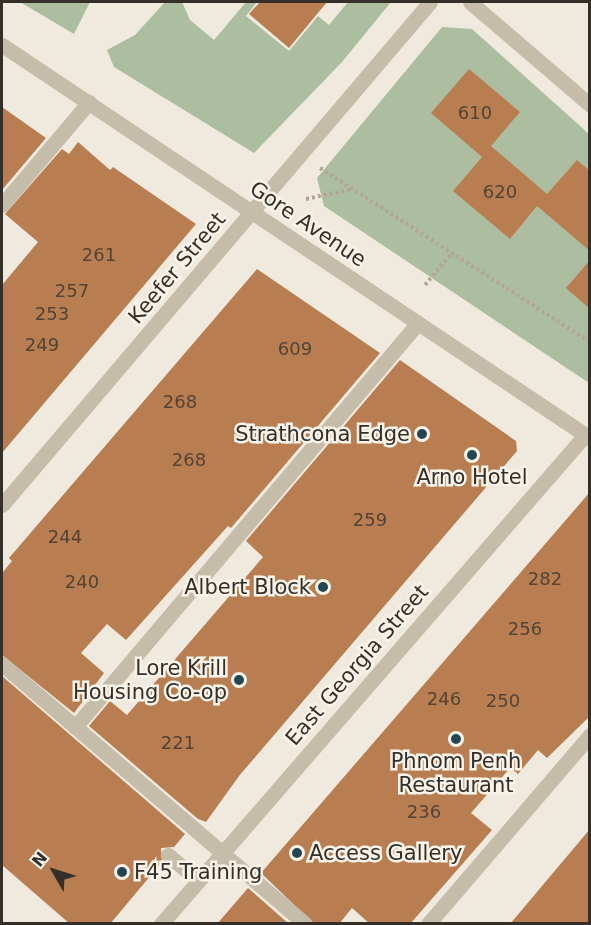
<!DOCTYPE html>
<style>
body{margin:0}
#map{position:relative;width:591px;height:925px;overflow:hidden;background:#efeadd;font-family:"DejaVu Sans",sans-serif}
div>[style]{position:absolute}
.green>*{inset:0;background:#adbd9f}
.building>*{inset:0;background:#b87e52}
.path>*{height:4px;margin-top:-2px;transform-origin:0;background:repeating-linear-gradient(90deg,#b2a695 0 3px,transparent 0 6px)}
.minor>*{height:15px;margin:-7.5px;padding:0 7.5px;transform-origin:7.5px;border-radius:7.5px;background:#c6bcaa}
.dots>*{width:16px;height:16px;translate:-50% -50%;box-sizing:border-box;border:3px solid #f7f3e9;border-radius:50%}
span{translate:-50% -50%;white-space:nowrap;text-align:center;line-height:1.15;-webkit-text-stroke:5px #f7f3e9;paint-order:stroke}
.number-label{font-size:18px;color:#554333}
.number-label span{-webkit-text-stroke-width:0}
.street-label{font-size:21px;color:#342f29}
.poi-label{font-size:21px;color:#342f29}
.right{translate:-100% -50%;text-align:right}
.left{translate:0 -50%;text-align:left}
.frame{position:absolute;inset:0;border:3px solid #342f29;pointer-events:none}
.north{position:absolute;left:24px;top:841px;width:60px;height:60px;-webkit-text-stroke:4px #f7f3e9;paint-order:stroke;rotate:309deg;font-size:16px;font-weight:700;line-height:24px;text-align:center;color:#342f29}
.north::after{content:'';display:block;margin:auto;width:21px;height:27px;background:#342f29;clip-path:polygon(50% 0,100% 100%,50% 72%,0 100%)}
</style>
<div id="map">
<div class="green">
<i style="clip-path:polygon(20px 2px,90px 2px,74px 34px)"></i>
<i style="clip-path:polygon(165px 2px,182px 2px,190px 20px,214px 40px,246px 2px,257px 2px,246px 16px,289px 51px,318px 16px,329px 25px,348px 2px,391px 2px,342px 62px,254px 153px,114px 67px,107px 50px,135px 35px)"></i>
<i style="clip-path:polygon(442px 27px,472px 29px,589px 134px,589px 383px,324px 206px,317px 178px)"></i>
</div>
<div class="building">
<i style="clip-path:polygon(260px 2px,327px 2px,289px 48px,249px 14px)"></i>
<i style="clip-path:polygon(469px 69px,520px 112px,491px 146px,547px 194px,577px 160px,590px 171px,590px 251px,537px 206px,510px 239px,453px 191px,482px 157px,431px 113px)"></i>
<i style="clip-path:polygon(2px 107px,46px 138px,2px 190px)"></i>
<i style="clip-path:polygon(78px 142px,110px 170px,113px 167px,196px 224px,2px 453px,2px 285px,38px 242px,5px 214px,62px 149px,69px 154px)"></i>
<i style="clip-path:polygon(590px 260px,590px 309px,566px 288px)"></i>
<i style="clip-path:polygon(257px 269px,380px 353px,231px 528px,228px 526px,126px 640px,107px 624px,81px 653px,104px 673px,74px 713px,2px 655px,2px 573px,12px 561px,9px 558px)"></i>
<i style="clip-path:polygon(400px 360px,516px 441px,517px 451px,239px 776px,206px 822px,198px 819px,89px 726px,110px 701px,127px 715px,263px 557px,246px 541px)"></i>
<i style="clip-path:polygon(590px 492px,590px 716px,547px 758px,538px 750px,518px 774px,510px 768px,471px 813px,492px 830px,410px 924px,370px 924px,352px 908px,339px 924px,314px 924px,261px 873px)"></i>
<i style="clip-path:polygon(2px 676px,185px 834px,174px 847px,161px 848px,162px 862px,110px 924px,70px 924px,2px 865px)"></i>
<i style="clip-path:polygon(590px 829px,590px 924px,510px 924px)"></i>
<i style="clip-path:polygon(248px 888px,289px 924px,217px 924px)"></i>
</div>
<div class="path">
<i style="left:320px;top:168px;width:321px;rotate:32.8deg"></i>
<i style="left:306px;top:199px;width:47px;rotate:-12.3deg"></i>
<i style="left:425px;top:285px;width:42px;rotate:-49.8deg"></i>
</div>
<div class="minor">
<i style="left:470px;top:2px;width:158px;rotate:40.6deg"></i>
<i style="left:2px;top:45px;width:707px;rotate:33.76deg"></i>
<i style="left:2px;top:205px;width:135px;rotate:-49.8deg"></i>
<i style="left:2px;top:505px;width:660px;rotate:-49.61deg"></i>
<i style="left:2px;top:664px;width:399px;rotate:40.6deg"></i>
<i style="left:75px;top:727px;width:530px;rotate:-49.67deg"></i>
<i style="left:168px;top:855px;width:39px;rotate:40deg"></i>
<i style="left:161px;top:924px;width:647px;rotate:-49.07deg"></i>
<i style="left:428px;top:924px;width:249px;rotate:-49.4deg"></i>
</div>
<div class="dots">
<i style="left:422px;top:434px;background:#234651"></i>
<i style="left:472px;top:455px;background:#234651"></i>
<i style="left:323px;top:587px;background:#234651"></i>
<i style="left:239px;top:680px;background:#234651"></i>
<i style="left:456px;top:739px;background:#234651"></i>
<i style="left:297px;top:853px;background:#234651"></i>
<i style="left:122px;top:872px;background:#234651"></i>
</div>
<div class="number-label">
<span style="left:475px;top:113px">610</span>
<span style="left:500px;top:192px">620</span>
<span style="left:99px;top:255px">261</span>
<span style="left:72px;top:291px">257</span>
<span style="left:52px;top:314px">253</span>
<span style="left:42px;top:345px">249</span>
<span style="left:295px;top:349px">609</span>
<span style="left:180px;top:402px">268</span>
<span style="left:189px;top:460px">268</span>
<span style="left:370px;top:520px">259</span>
<span style="left:65px;top:537px">244</span>
<span style="left:545px;top:579px">282</span>
<span style="left:82px;top:582px">240</span>
<span style="left:525px;top:629px">256</span>
<span style="left:444px;top:699px">246</span>
<span style="left:503px;top:701px">250</span>
<span style="left:178px;top:743px">221</span>
<span style="left:424px;top:812px">236</span>
</div>
<div class="street-label">
<span style="left:308px;top:224px;rotate:34deg">Gore Avenue</span>
<span style="left:177px;top:268px;rotate:-50deg">Keefer Street</span>
<span style="left:357px;top:665px;rotate:-49deg">East Georgia Street</span>
</div>
<div class="poi-label">
<span class="right" style="left:410px;top:434px">Strathcona Edge</span>
<span style="left:472px;top:477px">Arno Hotel</span>
<span class="right" style="left:311px;top:587px">Albert Block</span>
<span class="right" style="left:227px;top:680px">Lore Krill<br>Housing Co-op</span>
<span style="left:456px;top:773px">Phnom Penh<br>Restaurant</span>
<span class="left" style="left:309px;top:853px">Access Gallery</span>
<span class="left" style="left:134px;top:872px">F45 Training</span>
</div>
<div class="frame"></div>
<div class="north">N</div>
</div>
